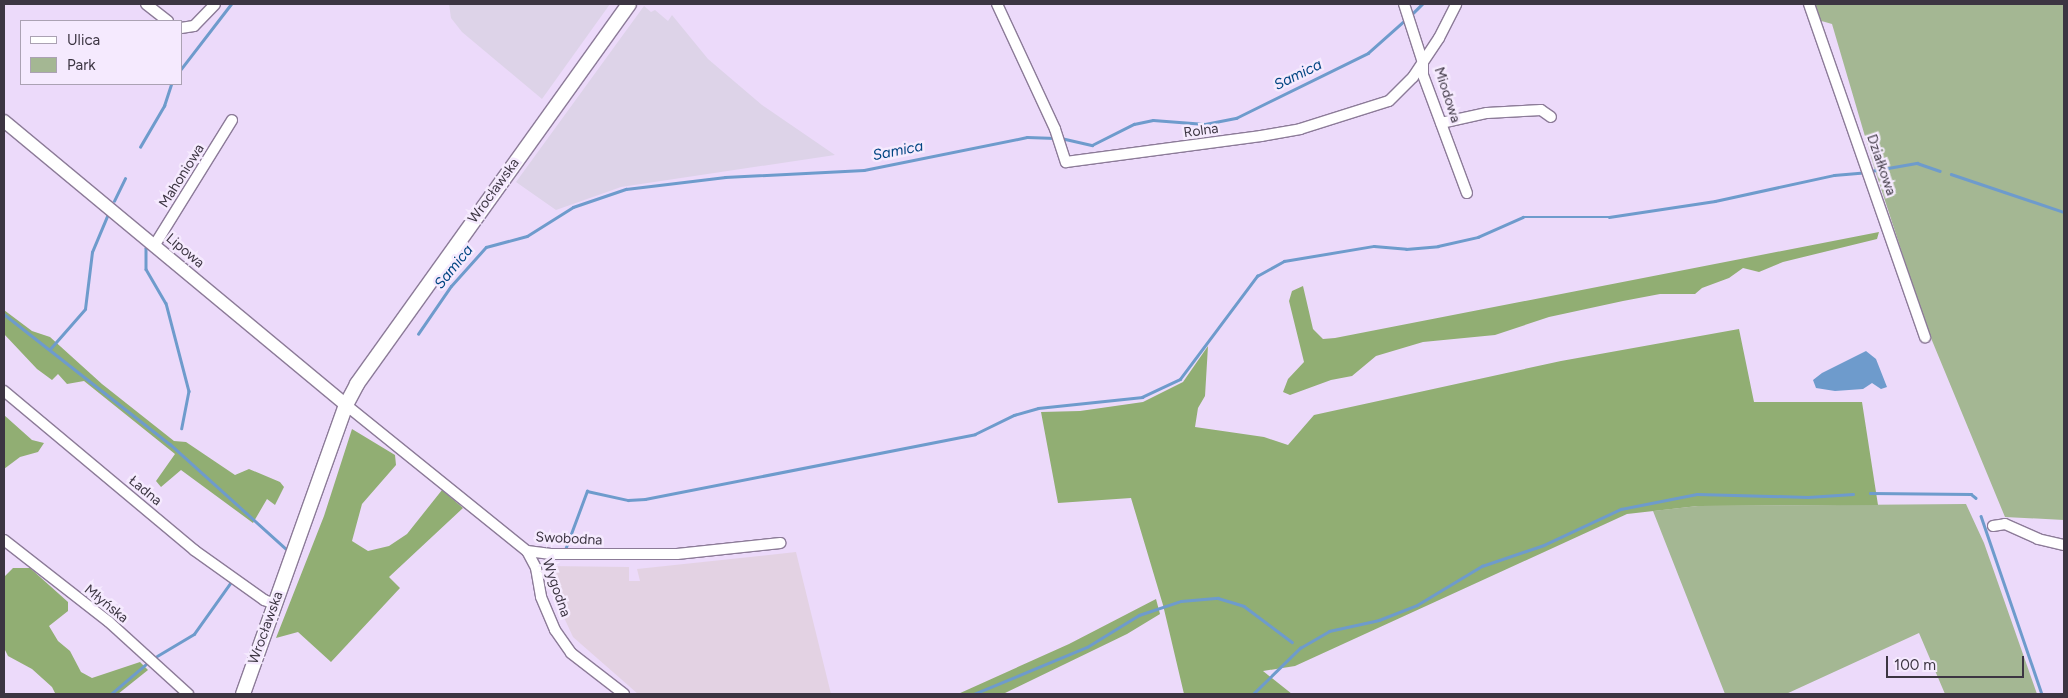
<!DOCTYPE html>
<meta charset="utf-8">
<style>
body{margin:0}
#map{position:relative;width:2068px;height:698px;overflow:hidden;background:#ecdafa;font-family:Figtree,sans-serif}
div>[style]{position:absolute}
.commercial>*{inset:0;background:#ddd3e8}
.industrial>*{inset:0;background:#e3d2e3}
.green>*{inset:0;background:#a4b793}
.forest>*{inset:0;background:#91ae73}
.water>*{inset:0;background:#6e9bcc}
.stream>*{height:2.5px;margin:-1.25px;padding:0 1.25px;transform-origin:1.25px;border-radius:1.25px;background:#6e9bcc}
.roads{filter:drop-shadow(1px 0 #8c7b98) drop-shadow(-1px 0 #8c7b98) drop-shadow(0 1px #8c7b98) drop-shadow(0 -1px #8c7b98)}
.minor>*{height:10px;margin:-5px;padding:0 5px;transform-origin:5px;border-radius:5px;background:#fff}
.tertiary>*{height:12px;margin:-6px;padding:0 6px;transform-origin:6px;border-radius:6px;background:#fff}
.secondary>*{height:14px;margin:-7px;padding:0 7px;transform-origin:7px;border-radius:7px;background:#fff}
span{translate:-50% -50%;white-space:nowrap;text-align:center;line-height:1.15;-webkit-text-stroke:5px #f5eafe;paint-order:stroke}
.street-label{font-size:14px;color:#3c3542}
.water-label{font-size:15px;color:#004582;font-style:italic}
.frame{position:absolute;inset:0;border:5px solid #3c3542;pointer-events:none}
.legend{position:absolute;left:20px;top:20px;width:162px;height:65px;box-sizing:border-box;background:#f5eafe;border:1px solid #aba2b3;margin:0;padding:6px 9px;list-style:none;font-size:15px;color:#3c3542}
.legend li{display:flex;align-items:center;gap:10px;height:25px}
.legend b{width:25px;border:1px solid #aba2b3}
.scale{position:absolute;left:1886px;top:656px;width:138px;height:22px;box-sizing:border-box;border:2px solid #3c3542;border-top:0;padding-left:6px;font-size:15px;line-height:18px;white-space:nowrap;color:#3c3542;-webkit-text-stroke:4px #f5eafe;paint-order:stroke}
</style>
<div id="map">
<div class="commercial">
<i style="clip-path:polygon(449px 4px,610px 4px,542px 99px,462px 32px,451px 18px)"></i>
<i style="clip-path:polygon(644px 6px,651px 12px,655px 10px,668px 21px,672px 15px,708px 59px,762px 105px,835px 155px,621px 187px,556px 210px,516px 182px)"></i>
</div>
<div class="industrial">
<i style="clip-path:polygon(796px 552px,831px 694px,638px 694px,573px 637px,543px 572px,547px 566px,629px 567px,629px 581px,640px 581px,637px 569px)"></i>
</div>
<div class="green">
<i style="clip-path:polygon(1813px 4px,2064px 4px,2064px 520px,2005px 517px,1926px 326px,1874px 167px,1832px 24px,1818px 20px)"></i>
<i style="clip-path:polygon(1966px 504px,1984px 543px,2037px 694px,1945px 694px,1919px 633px,1786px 694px,1725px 694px,1653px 511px,1698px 506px)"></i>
</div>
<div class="forest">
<i style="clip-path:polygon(1879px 232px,1877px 239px,1783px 262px,1759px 272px,1743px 268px,1729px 278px,1702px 288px,1695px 294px,1660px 294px,1623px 301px,1549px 317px,1495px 335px,1423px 342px,1376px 356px,1352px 376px,1331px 380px,1290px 395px,1283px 392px,1288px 379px,1304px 362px,1289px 301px,1292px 291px,1303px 286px,1313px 329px,1323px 339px,1335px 338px)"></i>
<i style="clip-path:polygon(4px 310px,32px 331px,50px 337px,102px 384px,174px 441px,186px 442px,235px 475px,249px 469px,280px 482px,284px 487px,275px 505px,267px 499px,253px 523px,181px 470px,161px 487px,156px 481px,175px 454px,84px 381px,67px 384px,58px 374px,52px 380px,37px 369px,4px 334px)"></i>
<i style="clip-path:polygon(1739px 329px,1754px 402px,1862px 402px,1878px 505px,1698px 506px,1627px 514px,1295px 666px,1263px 671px,1292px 694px,1184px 694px,1163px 605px,1131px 498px,1058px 503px,1041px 412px,1080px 411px,1143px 402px,1183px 382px,1208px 346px,1205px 396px,1198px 408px,1195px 427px,1264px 437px,1288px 445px,1314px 415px,1561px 361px)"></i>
<i style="clip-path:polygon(4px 415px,32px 440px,44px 443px,38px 452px,20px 457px,4px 469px)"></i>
<i style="clip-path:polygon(352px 429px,395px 455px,396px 465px,362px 504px,352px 541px,368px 551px,389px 546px,407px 534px,442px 490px,463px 508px,389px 577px,400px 588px,331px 662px,298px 632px,276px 638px,324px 516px)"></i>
<i style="clip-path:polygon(13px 568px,30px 568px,68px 602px,68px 611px,49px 626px,58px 641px,70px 651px,81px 672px,92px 678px,140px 662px,148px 670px,118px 694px,51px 694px,55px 693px,52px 687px,32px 669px,8px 656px,4px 648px,4px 577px)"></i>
<i style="clip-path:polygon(1156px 599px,1160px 614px,1127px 634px,1003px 694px,958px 694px,1069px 644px)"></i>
</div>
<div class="water">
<i style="clip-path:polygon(1866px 351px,1876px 359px,1887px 387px,1881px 389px,1872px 383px,1863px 389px,1835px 391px,1816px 388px,1813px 380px,1822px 373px)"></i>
</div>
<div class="stream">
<i style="left:1413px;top:13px;width:13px;rotate:-45deg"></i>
<i style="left:181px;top:69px;width:82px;rotate:-52.4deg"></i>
<i style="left:1061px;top:138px;width:32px;rotate:13deg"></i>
<i style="left:1092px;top:145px;width:47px;rotate:-26.6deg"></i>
<i style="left:1134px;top:124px;width:19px;rotate:-12deg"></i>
<i style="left:1153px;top:120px;width:52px;rotate:4.4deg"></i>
<i style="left:1205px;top:124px;width:32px;rotate:-11deg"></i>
<i style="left:1236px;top:118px;width:147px;rotate:-26.2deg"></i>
<i style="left:1368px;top:53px;width:48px;rotate:-41.6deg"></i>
<i style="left:140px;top:147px;width:48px;rotate:-59.7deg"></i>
<i style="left:164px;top:106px;width:23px;rotate:-72deg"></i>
<i style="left:1871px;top:171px;width:47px;rotate:-9.9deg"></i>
<i style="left:1917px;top:163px;width:24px;rotate:19deg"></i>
<i style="left:1951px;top:174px;width:119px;rotate:18.6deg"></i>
<i style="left:114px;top:201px;width:25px;rotate:-64deg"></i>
<i style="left:146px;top:248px;width:21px;rotate:90deg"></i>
<i style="left:146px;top:269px;width:39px;rotate:60deg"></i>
<i style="left:166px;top:303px;width:91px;rotate:75.4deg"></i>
<i style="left:189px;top:391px;width:38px;rotate:101deg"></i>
<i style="left:4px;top:314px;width:211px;rotate:38.1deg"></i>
<i style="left:170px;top:444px;width:155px;rotate:42.1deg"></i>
<i style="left:418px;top:334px;width:58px;rotate:-55.5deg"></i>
<i style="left:451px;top:286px;width:52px;rotate:-48.1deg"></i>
<i style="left:486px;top:247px;width:42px;rotate:-15deg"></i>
<i style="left:527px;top:236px;width:54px;rotate:-32.2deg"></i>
<i style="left:573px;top:207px;width:56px;rotate:-18.8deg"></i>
<i style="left:626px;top:189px;width:100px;rotate:-6.9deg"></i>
<i style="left:725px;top:177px;width:139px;rotate:-2.9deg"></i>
<i style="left:864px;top:170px;width:166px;rotate:-11.4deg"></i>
<i style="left:1027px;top:137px;width:28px;rotate:2deg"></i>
<i style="left:50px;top:349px;width:53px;rotate:-48.8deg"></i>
<i style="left:85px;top:309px;width:57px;rotate:-83deg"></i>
<i style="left:92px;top:252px;width:41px;rotate:-67.2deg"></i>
<i style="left:1870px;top:493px;width:101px;rotate:0.6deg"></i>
<i style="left:1971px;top:494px;width:6px;rotate:39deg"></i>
<i style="left:1981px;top:516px;width:188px;rotate:71.1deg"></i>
<i style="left:565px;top:550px;width:63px;rotate:-69.6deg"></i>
<i style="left:587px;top:491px;width:42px;rotate:12.4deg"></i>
<i style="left:628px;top:500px;width:17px;rotate:-3deg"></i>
<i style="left:645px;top:499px;width:336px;rotate:-11.1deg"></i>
<i style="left:975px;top:434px;width:43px;rotate:-26deg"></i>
<i style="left:1014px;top:415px;width:25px;rotate:-16deg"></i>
<i style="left:1038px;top:408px;width:105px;rotate:-6deg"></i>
<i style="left:1142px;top:397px;width:42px;rotate:-25.3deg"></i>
<i style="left:1180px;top:379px;width:129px;rotate:-53.2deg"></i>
<i style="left:1257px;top:276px;width:31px;rotate:-29deg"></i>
<i style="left:1284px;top:261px;width:91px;rotate:-9.5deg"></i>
<i style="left:1374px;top:246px;width:32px;rotate:5deg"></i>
<i style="left:1406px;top:249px;width:32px;rotate:-5deg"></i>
<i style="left:1438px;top:246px;width:41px;rotate:-12.7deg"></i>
<i style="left:1478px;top:237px;width:49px;rotate:-24deg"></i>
<i style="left:1523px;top:217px;width:86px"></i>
<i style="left:1609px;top:217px;width:107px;rotate:-8.6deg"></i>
<i style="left:1715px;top:201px;width:122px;rotate:-12.3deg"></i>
<i style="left:1834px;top:175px;width:32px;rotate:-5deg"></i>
<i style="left:157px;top:656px;width:43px;rotate:-30.7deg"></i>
<i style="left:194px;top:634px;width:64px;rotate:-54.6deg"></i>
<i style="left:111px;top:694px;width:45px;rotate:-40.5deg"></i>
<i style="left:974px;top:694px;width:122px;rotate:-22.6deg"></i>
<i style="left:1087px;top:647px;width:61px;rotate:-31.6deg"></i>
<i style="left:1139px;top:615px;width:44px;rotate:-18.4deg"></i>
<i style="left:1181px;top:601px;width:37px;rotate:-5deg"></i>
<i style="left:1218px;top:598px;width:27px;rotate:17deg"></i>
<i style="left:1244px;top:606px;width:60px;rotate:36.9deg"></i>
<i style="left:1253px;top:694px;width:66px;rotate:-44.4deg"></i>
<i style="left:1300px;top:648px;width:34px;rotate:-30deg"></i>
<i style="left:1329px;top:631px;width:51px;rotate:-12.4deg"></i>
<i style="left:1379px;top:620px;width:41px;rotate:-21.5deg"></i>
<i style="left:1417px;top:605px;width:76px;rotate:-31deg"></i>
<i style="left:1482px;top:566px;width:65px;rotate:-18.7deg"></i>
<i style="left:1544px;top:545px;width:85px;rotate:-25.1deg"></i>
<i style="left:1621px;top:509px;width:77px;rotate:-11.2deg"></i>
<i style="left:1697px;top:494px;width:111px;rotate:1.5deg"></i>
<i style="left:1808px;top:497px;width:45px;rotate:-3.8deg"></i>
</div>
<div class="roads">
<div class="minor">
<i style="left:146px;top:4px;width:28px;rotate:38deg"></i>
<i style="left:997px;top:4px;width:138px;rotate:65.1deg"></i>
<i style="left:1055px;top:129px;width:35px;rotate:72deg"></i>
<i style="left:1066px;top:162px;width:197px;rotate:-7.6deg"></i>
<i style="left:1261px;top:136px;width:40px;rotate:-10deg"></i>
<i style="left:1300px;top:129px;width:93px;rotate:-17.5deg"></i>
<i style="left:1389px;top:101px;width:34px;rotate:-45deg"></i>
<i style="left:1413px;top:77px;width:47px;rotate:-56.3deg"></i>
<i style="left:1439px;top:38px;width:38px;rotate:-63deg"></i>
<i style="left:1404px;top:4px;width:62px;rotate:72.1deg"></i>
<i style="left:1423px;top:63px;width:12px;rotate:90deg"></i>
<i style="left:1423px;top:75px;width:126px;rotate:69.6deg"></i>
<i style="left:1809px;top:4px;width:353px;rotate:70.8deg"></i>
<i style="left:181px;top:28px;width:13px;rotate:-9deg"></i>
<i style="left:194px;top:26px;width:30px;rotate:-46deg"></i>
<i style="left:1441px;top:123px;width:47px;rotate:-12.3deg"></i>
<i style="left:1487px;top:113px;width:54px;rotate:-3.2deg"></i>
<i style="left:1541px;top:110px;width:12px;rotate:35deg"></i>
<i style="left:154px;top:246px;width:148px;rotate:-58.2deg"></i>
<i style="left:4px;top:391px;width:248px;rotate:39.9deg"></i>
<i style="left:194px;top:550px;width:86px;rotate:35.5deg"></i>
<i style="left:264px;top:600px;width:12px;rotate:20deg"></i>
<i style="left:346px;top:405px;width:233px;rotate:38.9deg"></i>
<i style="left:527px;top:551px;width:26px;rotate:7deg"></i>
<i style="left:553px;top:554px;width:124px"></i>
<i style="left:677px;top:554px;width:104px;rotate:-6.1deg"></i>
<i style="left:1993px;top:526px;width:12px;rotate:-9deg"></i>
<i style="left:2005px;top:524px;width:36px;rotate:24deg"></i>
<i style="left:2038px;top:539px;width:27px;rotate:13deg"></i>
<i style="left:4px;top:540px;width:133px;rotate:38deg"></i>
<i style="left:109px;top:622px;width:107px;rotate:42.3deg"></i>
<i style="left:527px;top:551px;width:19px;rotate:62deg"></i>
<i style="left:536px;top:568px;width:29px;rotate:80deg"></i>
<i style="left:541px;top:597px;width:36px;rotate:67deg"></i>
<i style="left:555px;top:630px;width:28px;rotate:55deg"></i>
<i style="left:571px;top:653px;width:67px;rotate:37.7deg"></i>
</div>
<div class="tertiary">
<i style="left:4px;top:121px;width:445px;rotate:39.7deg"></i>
</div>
<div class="secondary">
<i style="left:243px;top:694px;width:307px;rotate:-70.4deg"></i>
<i style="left:346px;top:405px;width:24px;rotate:-62deg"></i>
<i style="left:357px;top:384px;width:467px;rotate:-54.4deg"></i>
</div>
</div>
<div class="street-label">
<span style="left:1447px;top:95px;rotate:72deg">Miodowa</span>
<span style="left:1201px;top:131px;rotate:-8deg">Rolna</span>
<span style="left:1881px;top:165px;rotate:71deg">Działkowa</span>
<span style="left:182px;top:176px;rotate:-58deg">Mahoniowa</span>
<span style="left:494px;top:191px;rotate:-54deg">Wrocławska</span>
<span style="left:185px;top:251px;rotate:40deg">Lipowa</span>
<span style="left:145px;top:491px;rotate:39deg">Ładna</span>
<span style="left:569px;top:539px;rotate:3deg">Swobodna</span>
<span style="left:556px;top:588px;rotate:71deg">Wygodna</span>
<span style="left:106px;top:604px;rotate:39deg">Młyńska</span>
<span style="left:266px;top:628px;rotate:-70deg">Wrocławska</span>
</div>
<div class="water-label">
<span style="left:1298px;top:75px;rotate:-26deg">Samica</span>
<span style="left:898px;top:151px;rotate:-11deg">Samica</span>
<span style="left:454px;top:267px;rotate:-51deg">Samica</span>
</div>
<div class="frame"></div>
<ul class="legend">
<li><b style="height:6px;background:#fff"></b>Ulica</li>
<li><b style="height:14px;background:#a4b793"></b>Park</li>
</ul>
<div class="scale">100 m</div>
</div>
